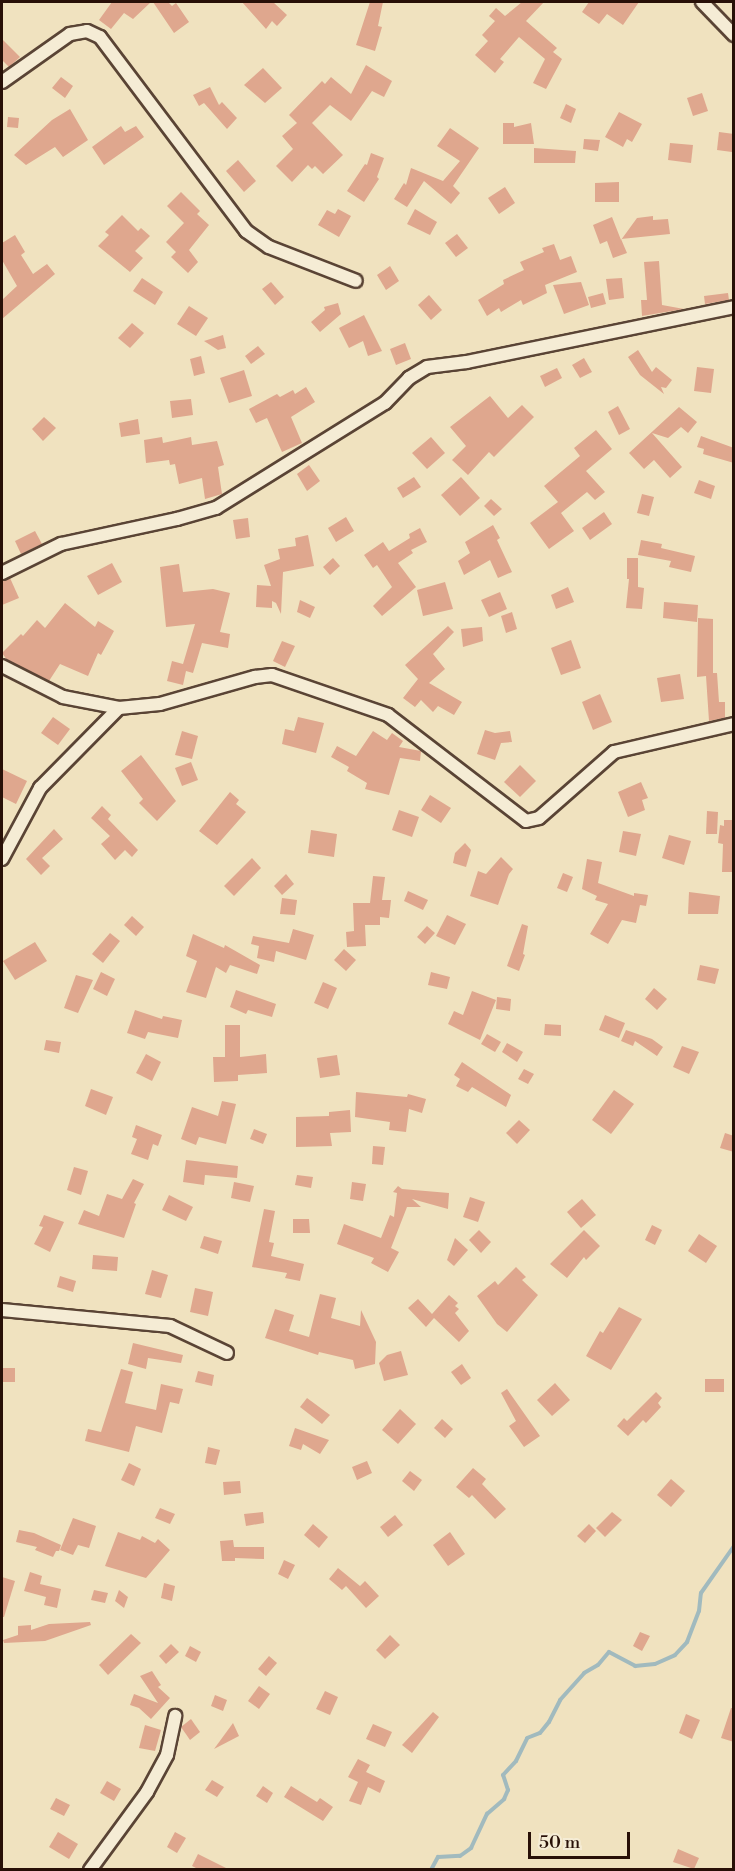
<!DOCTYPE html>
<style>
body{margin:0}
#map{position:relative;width:735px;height:1871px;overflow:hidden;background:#f0e2bf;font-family:"Libre Bodoni",serif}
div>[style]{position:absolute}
.stream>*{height:4px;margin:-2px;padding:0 2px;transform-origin:2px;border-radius:2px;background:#a1babe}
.building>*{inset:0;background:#dfa78e}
.roads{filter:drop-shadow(2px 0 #5a4435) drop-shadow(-2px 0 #5a4435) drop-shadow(0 2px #5a4435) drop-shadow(0 -2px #5a4435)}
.street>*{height:12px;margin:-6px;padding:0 6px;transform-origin:6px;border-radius:6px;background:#f5ecd5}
span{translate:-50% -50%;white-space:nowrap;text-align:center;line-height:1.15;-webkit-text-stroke:4.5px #f5ecd5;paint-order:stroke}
.frame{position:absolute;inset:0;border:3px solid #281007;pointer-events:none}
.scale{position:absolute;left:528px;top:1832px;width:102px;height:27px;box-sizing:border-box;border:3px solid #281007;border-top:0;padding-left:8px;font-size:18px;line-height:21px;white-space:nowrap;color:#281007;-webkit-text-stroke:4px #f5ecd5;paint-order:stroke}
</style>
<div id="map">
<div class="stream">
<i style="left:431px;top:1870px;width:15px;rotate:-62deg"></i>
<i style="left:438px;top:1857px;width:22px;rotate:-3deg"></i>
<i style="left:460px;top:1856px;width:14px;rotate:-36deg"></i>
<i style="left:471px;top:1848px;width:38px;rotate:-65deg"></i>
<i style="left:487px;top:1814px;width:23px;rotate:-41deg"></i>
<i style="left:504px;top:1799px;width:10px;rotate:-66deg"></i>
<i style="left:508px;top:1790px;width:16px;rotate:-108deg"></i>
<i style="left:503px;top:1775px;width:19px;rotate:-47deg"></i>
<i style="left:516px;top:1761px;width:25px;rotate:-64deg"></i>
<i style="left:527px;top:1738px;width:14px;rotate:-21deg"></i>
<i style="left:540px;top:1733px;width:14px;rotate:-51deg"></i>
<i style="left:549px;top:1722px;width:25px;rotate:-63deg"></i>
<i style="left:560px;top:1700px;width:36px;rotate:-48deg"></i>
<i style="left:584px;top:1673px;width:16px;rotate:-30deg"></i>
<i style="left:598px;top:1665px;width:17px;rotate:-50deg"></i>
<i style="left:609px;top:1652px;width:30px;rotate:28deg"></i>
<i style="left:635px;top:1666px;width:20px;rotate:-6deg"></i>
<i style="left:655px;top:1664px;width:22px;rotate:-24deg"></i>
<i style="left:675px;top:1655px;width:18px;rotate:-47deg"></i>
<i style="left:687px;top:1642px;width:33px;rotate:-69deg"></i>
<i style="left:699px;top:1611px;width:18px;rotate:-84deg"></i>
<i style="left:701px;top:1593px;width:57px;rotate:-54.9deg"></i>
</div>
<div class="building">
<i style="clip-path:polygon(112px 2px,151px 2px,133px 19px,124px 13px,111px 29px,99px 20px)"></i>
<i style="clip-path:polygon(153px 2px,168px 2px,172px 6px,176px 3px,189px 22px,174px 33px)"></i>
<i style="clip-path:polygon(242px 2px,273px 2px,287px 15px,277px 26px,272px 21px,266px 29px)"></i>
<i style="clip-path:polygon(370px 2px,383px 2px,378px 26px,382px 27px,375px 51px,356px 45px)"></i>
<i style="clip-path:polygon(522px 2px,544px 2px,526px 21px,557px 48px,553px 52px,562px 59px,546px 89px,533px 83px,545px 59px,519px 37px,500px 59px,504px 62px,495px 73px,475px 55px,488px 41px,482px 35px,495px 21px,489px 16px,496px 8px,505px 16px)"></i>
<i style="clip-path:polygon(589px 2px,639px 2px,623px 25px,607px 14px,599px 24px,582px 12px)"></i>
<i style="clip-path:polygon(2px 39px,20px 57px,9px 67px,2px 60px)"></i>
<i style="clip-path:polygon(366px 65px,392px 81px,384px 97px,372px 91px,351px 121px,330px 105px,312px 123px,343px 155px,323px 174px,315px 166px,312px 169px,308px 165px,292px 182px,276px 166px,293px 149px,282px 136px,297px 123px,289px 115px,322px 81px,325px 84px,331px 77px,351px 94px)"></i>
<i style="clip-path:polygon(263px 68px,282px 88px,265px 103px,244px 85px)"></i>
<i style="clip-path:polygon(61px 77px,73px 86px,65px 98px,52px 88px)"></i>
<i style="clip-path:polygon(210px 87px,219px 105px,222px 102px,237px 118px,227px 129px,204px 103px,199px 106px,193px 95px)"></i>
<i style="clip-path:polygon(702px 93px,708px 111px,693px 116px,687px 98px)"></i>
<i style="clip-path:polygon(566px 104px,576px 109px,571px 123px,560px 118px)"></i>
<i style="clip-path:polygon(70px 109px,88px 140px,63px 157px,55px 147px,26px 165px,14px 155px,52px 120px)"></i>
<i style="clip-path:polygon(619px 112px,642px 124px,632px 142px,627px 139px,623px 147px,605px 137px)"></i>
<i style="clip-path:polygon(8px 117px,19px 118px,18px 128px,7px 127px)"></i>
<i style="clip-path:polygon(503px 123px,514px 123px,514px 127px,531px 123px,534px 144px,503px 144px)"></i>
<i style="clip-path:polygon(121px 126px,125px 132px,136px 126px,144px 137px,104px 165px,92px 147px)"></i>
<i style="clip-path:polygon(450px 128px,479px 148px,453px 186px,460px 193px,451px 204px,424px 181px,407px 207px,394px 199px,404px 183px,406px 185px,411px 168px,443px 181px,460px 161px,437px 146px)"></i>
<i style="clip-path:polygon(719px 132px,734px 134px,732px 152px,717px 150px)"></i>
<i style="clip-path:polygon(584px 139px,600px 140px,598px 151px,583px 149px)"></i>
<i style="clip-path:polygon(670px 143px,693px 145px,691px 163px,668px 160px)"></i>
<i style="clip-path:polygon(534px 148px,576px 151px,575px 163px,534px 163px)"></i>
<i style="clip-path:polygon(371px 153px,384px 158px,377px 177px,379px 179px,364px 202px,347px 191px,365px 164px,367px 165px)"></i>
<i style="clip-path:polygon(238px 160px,256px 181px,244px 192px,226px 171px)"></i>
<i style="clip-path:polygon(619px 182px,619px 202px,595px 202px,595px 183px)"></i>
<i style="clip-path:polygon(505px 187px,515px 203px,499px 214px,488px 198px)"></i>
<i style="clip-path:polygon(181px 192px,200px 211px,197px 214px,209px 225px,189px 250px,198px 262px,188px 273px,171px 257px,176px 252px,166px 242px,184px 223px,167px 206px)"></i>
<i style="clip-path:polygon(338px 209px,351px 216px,339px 237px,318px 225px,327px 210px,335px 214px)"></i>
<i style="clip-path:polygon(415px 209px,437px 222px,430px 235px,407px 224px)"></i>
<i style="clip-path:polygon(122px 215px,138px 231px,141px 228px,150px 236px,135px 251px,143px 258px,130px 272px,98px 246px,109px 235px,105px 232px)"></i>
<i style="clip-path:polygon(653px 216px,653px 220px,668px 219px,670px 234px,621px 239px,627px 253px,613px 258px,607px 241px,600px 244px,593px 225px,612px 217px,621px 240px,637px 218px)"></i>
<i style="clip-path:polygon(457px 234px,468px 248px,456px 257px,445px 243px)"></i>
<i style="clip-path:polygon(15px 235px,25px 252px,21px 255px,33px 274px,47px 264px,55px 274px,2px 319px,2px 300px,17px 286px,2px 260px,2px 243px)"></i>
<i style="clip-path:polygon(554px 244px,560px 260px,571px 256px,577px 272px,545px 285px,547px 293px,523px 305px,521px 300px,501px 312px,499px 308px,487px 316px,478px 300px,504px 284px,503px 280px,524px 270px,520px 262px,544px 252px,542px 248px)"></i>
<i style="clip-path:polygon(659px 261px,662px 305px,684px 309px,642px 316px,641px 300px,647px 300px,644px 262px)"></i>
<i style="clip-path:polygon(390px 266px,399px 281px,386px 290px,377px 275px)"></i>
<i style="clip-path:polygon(142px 278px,163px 292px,155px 305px,133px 291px)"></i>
<i style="clip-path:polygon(622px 278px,624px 298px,609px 300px,606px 279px)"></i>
<i style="clip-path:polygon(271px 282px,284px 297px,275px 305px,262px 289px)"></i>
<i style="clip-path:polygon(581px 282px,589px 305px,564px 314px,553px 285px)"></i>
<i style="clip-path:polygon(603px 293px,606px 304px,591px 308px,588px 297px)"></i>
<i style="clip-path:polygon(728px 293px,729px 300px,705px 304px,704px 296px)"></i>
<i style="clip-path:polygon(429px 295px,442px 310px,431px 320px,418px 305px)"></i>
<i style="clip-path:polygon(338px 303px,341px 314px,320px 332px,311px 322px,325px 310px,324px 307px)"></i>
<i style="clip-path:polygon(189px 306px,208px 318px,196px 336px,177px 324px)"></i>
<i style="clip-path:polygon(364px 315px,382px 351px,368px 356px,363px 341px,349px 348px,339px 328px)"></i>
<i style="clip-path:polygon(132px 323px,144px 333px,130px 348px,118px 338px)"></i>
<i style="clip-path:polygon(223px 335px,226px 348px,218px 350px,204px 341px)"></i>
<i style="clip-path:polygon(405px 343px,411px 359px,396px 365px,390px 349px)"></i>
<i style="clip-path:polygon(258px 346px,265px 354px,251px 364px,245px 356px)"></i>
<i style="clip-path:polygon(638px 350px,652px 372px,656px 367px,672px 380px,666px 388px,661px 387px,664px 394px,640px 375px,628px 357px)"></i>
<i style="clip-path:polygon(201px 356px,205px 373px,194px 376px,190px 359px)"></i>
<i style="clip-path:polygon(584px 358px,592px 372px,580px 378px,572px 365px)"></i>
<i style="clip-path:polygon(697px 367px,714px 369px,711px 393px,694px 391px)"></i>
<i style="clip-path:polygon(557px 368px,562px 378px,545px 387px,540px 376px)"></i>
<i style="clip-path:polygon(244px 370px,252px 396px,229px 403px,220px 378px)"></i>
<i style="clip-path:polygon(306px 387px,315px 402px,291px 417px,302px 443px,282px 452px,267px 418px,256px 423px,249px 409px,277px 394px,280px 397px,293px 390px,295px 394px)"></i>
<i style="clip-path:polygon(490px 396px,508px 418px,522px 405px,534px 417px,494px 457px,489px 452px,468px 475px,452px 460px,466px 446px,450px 427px)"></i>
<i style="clip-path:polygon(191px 399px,193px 415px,172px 418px,170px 401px)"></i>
<i style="clip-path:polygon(618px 406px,630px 429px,619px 435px,608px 412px)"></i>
<i style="clip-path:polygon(679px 407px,697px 422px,688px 433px,681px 427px,668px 438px,652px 433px,682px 467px,670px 478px,654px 460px,644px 469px,629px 453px)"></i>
<i style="clip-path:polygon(44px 417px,56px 428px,43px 441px,32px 429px)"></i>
<i style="clip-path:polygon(138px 419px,140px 434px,121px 437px,119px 423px)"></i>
<i style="clip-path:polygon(596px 430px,612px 449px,586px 471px,605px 492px,595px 500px,587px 492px,561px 513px,574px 531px,549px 549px,530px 523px,558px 502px,544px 486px,580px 456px,574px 448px)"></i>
<i style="clip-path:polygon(701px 436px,734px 448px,734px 463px,703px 454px,704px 449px,697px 447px)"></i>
<i style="clip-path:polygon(162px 437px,163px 443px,191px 437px,192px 445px,217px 441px,224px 465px,218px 467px,222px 494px,205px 499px,202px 478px,179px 484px,175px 464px,170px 465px,169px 460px,146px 463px,144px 440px)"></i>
<i style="clip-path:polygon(431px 437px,445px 453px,427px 469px,412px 453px)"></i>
<i style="clip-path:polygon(309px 465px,320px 481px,307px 491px,297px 474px)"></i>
<i style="clip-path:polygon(414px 477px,421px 487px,403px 498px,397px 488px)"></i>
<i style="clip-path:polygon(461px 477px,480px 498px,460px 516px,441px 495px)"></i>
<i style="clip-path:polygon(699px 480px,715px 486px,711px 499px,694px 493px)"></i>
<i style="clip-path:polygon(642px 494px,654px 497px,649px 516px,637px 513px)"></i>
<i style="clip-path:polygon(491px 499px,502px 509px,494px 516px,484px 506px)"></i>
<i style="clip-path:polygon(604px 512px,612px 524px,590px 540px,582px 528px)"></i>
<i style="clip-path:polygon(346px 517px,354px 531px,336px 542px,328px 528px)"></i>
<i style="clip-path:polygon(248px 518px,250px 537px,236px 539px,233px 520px)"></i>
<i style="clip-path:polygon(493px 525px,500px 538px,497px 540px,512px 572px,498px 578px,490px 560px,464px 575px,458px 561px,470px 553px,465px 542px)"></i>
<i style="clip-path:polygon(420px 528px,427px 542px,411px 550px,413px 553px,398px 563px,416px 587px,382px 616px,373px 606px,392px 587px,377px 565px,373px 568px,364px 555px,383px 542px,389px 551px,410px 538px,409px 534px)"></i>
<i style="clip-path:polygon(35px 531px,42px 544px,21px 554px,15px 541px)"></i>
<i style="clip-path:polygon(308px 535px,314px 566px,283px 572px,281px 614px,276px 603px,272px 601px,272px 608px,256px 607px,257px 585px,271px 586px,264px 565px,280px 559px,278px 549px,296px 546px,295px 538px)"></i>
<i style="clip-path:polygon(641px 540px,662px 544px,661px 548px,695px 556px,691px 572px,669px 567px,671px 561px,638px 555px)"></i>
<i style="clip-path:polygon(333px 558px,340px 566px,330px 575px,323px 567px)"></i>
<i style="clip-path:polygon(627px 558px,638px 558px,638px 587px,644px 588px,642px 609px,626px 608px,629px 579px,627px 579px)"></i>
<i style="clip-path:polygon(112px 563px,122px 582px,98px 595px,87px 576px)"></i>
<i style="clip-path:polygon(179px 564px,183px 592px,213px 589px,230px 593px,220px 632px,230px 634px,228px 648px,202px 643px,193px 673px,186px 671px,183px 685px,167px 681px,172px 661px,183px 664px,195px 624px,166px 627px,160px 567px)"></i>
<i style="clip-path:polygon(10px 578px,19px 598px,2px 605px,2px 581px)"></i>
<i style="clip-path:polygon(445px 582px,453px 609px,423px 616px,417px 590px)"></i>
<i style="clip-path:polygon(568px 587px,574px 602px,556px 609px,551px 595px)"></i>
<i style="clip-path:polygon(500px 592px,507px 609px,489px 617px,481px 600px)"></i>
<i style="clip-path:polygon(300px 600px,315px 607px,310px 618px,297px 612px)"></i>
<i style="clip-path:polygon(664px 602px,698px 605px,697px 622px,663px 618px)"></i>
<i style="clip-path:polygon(65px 603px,95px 627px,98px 621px,114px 631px,101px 655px,98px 653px,88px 676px,60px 664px,49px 681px,7px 660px,2px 653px,21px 634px,23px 636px,37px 620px,45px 628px)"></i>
<i style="clip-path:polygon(512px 612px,517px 629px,506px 633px,501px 616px)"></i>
<i style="clip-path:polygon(698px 618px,713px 619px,713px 673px,717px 673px,719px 702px,725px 702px,725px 718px,709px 721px,706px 676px,697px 677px)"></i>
<i style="clip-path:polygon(448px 626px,454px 632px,433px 654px,445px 669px,429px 683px,462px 702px,454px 715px,438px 706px,433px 712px,421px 700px,415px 707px,403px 698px,418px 679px,405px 665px)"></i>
<i style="clip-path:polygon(482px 627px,483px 641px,463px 647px,461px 629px)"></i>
<i style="clip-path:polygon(571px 640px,581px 668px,561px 675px,551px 648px)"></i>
<i style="clip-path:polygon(282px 641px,295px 646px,285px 667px,273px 661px)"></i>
<i style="clip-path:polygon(680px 674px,684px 699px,661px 702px,657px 678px)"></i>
<i style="clip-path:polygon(600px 694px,612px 722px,593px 730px,582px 702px)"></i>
<i style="clip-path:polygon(53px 717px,70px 729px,58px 745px,41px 733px)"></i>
<i style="clip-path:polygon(298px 717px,324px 723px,316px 753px,282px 744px,285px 729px,294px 731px)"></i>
<i style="clip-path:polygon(485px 730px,495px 733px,510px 731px,512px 742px,501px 743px,495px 760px,477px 754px)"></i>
<i style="clip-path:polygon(182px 731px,198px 736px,192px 759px,175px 755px)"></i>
<i style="clip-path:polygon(373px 731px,387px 740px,392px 733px,403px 741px,399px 747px,421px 751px,420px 761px,400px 758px,389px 795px,365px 789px,367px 783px,347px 771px,349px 767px,331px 757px,337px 746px,356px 756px)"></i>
<i style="clip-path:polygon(141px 755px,176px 801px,157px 821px,139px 803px,143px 799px,121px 771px)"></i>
<i style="clip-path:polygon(191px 762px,198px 780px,182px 786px,175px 768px)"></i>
<i style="clip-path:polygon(520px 765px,536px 781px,520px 797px,504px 782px)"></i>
<i style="clip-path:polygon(2px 769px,27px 781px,16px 804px,2px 797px)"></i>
<i style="clip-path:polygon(641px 782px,648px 798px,642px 800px,645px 810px,628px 817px,618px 792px)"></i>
<i style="clip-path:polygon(230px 792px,239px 800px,236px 804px,246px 812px,217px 845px,199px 831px)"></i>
<i style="clip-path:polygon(430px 795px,451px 808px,441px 823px,421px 810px)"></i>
<i style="clip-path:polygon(102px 806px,111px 815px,108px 819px,138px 850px,132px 857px,125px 850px,115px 860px,101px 844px,110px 836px,91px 818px)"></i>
<i style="clip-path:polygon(399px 810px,419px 817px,412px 837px,392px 830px)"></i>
<i style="clip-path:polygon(707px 811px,718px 812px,717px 834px,706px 834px)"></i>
<i style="clip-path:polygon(724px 820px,734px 820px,733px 872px,722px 872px,723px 844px,718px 843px,720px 825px,724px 826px)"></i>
<i style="clip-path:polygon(54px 829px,63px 839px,42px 858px,50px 866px,41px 875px,26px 859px)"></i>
<i style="clip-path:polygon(311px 830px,337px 834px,334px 857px,308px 853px)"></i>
<i style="clip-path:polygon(623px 831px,641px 834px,636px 856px,619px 852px)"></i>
<i style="clip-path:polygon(669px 835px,691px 841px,684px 865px,662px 858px)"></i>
<i style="clip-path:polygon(465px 843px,471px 850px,466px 867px,453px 863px,455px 853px)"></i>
<i style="clip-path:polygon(501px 857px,513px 869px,509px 874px,498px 905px,470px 896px,478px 871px,486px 874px)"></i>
<i style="clip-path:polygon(252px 858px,261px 868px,234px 896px,224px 886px)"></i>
<i style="clip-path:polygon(587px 859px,602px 862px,598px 883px,634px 896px,634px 893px,648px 895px,646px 906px,640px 905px,636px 923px,622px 920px,608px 944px,590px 934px,608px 904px,595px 900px,597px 896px,582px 889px)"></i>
<i style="clip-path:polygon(563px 873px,573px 877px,567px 892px,557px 888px)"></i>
<i style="clip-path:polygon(286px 874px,294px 884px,282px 895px,274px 886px)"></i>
<i style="clip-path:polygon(373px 876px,385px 877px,382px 900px,391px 900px,389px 918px,380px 917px,380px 925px,365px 925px,366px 946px,347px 947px,346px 932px,354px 931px,353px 903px,370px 903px)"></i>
<i style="clip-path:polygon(408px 891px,428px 900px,423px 910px,404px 901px)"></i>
<i style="clip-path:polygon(689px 892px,720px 896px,718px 914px,688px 914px)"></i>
<i style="clip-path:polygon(282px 898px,297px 900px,295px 915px,280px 914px)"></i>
<i style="clip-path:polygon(447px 915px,466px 924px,455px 945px,436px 936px)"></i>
<i style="clip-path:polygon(132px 916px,144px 927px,136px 936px,124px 925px)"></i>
<i style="clip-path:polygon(522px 924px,528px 926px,523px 954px,525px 955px,519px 971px,507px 966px)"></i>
<i style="clip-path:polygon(427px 926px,435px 933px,425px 944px,417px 937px)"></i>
<i style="clip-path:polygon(293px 929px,314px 935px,306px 960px,276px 951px,274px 962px,257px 958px,259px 946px,251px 944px,253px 936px,289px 943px)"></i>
<i style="clip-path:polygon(110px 933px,120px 941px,103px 963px,92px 954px)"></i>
<i style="clip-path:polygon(193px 934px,224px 948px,225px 945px,260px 965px,257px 974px,230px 965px,226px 973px,216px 967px,206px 998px,186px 992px,197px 961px,186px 956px)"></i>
<i style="clip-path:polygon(35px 942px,47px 961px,15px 980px,3px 961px)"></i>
<i style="clip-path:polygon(344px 949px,356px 960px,346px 971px,334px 960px)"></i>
<i style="clip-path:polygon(700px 965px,719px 969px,715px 984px,697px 980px)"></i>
<i style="clip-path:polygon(101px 972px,115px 979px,107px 996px,93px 989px)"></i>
<i style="clip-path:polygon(431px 972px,450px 977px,447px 989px,428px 985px)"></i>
<i style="clip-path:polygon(76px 975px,93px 980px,78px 1013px,64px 1008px)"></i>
<i style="clip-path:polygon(323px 982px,337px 988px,328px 1009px,314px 1003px)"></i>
<i style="clip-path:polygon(654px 988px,667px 999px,657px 1010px,645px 999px)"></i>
<i style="clip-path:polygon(236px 990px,276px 1004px,272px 1017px,248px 1010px,246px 1014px,230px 1007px)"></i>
<i style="clip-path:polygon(472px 991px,496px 1000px,480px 1040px,448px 1024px,454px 1011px,463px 1015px)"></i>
<i style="clip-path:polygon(497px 997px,511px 999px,510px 1011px,496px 1009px)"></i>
<i style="clip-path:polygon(135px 1010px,162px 1019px,163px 1016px,182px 1020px,178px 1038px,148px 1032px,145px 1039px,127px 1033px)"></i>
<i style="clip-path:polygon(605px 1015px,625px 1023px,619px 1038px,599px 1030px)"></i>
<i style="clip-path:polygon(545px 1024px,561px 1025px,561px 1036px,544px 1035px)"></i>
<i style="clip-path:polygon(225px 1025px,240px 1025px,240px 1057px,266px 1054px,267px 1073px,238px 1075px,238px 1081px,214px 1082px,213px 1057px,225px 1057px)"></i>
<i style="clip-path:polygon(626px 1030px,652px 1039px,663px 1047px,657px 1056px,635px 1041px,633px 1046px,621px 1041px)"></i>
<i style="clip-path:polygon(487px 1034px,501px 1042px,495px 1052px,481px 1044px)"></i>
<i style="clip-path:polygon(46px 1040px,61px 1042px,59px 1053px,44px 1050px)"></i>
<i style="clip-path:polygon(507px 1043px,523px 1052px,517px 1062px,502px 1052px)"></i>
<i style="clip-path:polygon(682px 1046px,699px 1052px,689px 1074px,673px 1067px)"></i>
<i style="clip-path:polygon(146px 1054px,161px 1062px,152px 1081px,136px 1073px)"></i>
<i style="clip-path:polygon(337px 1055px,340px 1075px,320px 1078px,317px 1058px)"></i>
<i style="clip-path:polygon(462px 1062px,511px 1095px,506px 1107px,472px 1087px,468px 1092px,456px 1086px,460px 1079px,454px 1075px)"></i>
<i style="clip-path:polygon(524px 1069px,534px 1074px,528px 1084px,518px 1079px)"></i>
<i style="clip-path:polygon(91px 1089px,113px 1097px,106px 1115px,85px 1106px)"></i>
<i style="clip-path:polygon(614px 1090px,634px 1104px,611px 1134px,592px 1120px)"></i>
<i style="clip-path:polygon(356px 1092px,407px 1097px,408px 1094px,426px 1099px,422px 1113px,409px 1109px,406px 1132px,389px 1130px,390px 1122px,355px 1117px)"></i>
<i style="clip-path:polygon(222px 1101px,236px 1104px,226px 1144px,199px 1137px,196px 1145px,181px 1139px,192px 1107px,218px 1116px)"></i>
<i style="clip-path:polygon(350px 1110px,351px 1132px,330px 1133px,332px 1146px,296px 1147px,296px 1117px,329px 1116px,329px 1112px)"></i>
<i style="clip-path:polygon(519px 1120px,530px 1130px,517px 1144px,506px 1133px)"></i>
<i style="clip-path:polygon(136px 1125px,162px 1135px,158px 1146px,153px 1144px,148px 1160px,131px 1154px,137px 1139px,132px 1137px)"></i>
<i style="clip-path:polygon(254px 1129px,267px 1134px,263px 1144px,250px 1139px)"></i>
<i style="clip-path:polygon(725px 1133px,734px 1136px,734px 1152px,720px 1148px)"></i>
<i style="clip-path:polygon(373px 1146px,385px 1147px,383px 1165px,372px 1164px)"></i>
<i style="clip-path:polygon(186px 1160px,238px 1166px,237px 1178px,205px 1175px,204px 1185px,183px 1182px)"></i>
<i style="clip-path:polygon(74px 1167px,88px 1171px,81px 1195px,67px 1190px)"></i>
<i style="clip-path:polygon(297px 1175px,313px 1177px,311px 1188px,295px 1185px)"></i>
<i style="clip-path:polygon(133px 1179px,144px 1184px,134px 1203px,136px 1204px,124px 1238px,78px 1224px,84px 1210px,99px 1216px,107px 1194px,122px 1199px)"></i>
<i style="clip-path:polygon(234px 1182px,254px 1186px,250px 1202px,231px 1198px)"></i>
<i style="clip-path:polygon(352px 1182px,366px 1184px,363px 1201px,350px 1199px)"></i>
<i style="clip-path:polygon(398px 1186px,402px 1189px,449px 1193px,448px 1209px,412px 1199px,421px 1207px,407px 1207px,391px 1248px,399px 1252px,388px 1272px,371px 1263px,374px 1258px,337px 1244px,344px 1224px,381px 1238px,390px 1215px,394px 1217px,397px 1193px,393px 1192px)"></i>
<i style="clip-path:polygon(169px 1195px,193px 1207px,186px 1221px,162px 1210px)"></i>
<i style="clip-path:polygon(470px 1197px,485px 1202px,478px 1222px,463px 1217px)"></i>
<i style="clip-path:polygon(582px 1199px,596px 1215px,581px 1228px,567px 1212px)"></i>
<i style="clip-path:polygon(264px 1209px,275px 1211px,269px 1242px,274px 1243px,271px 1256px,304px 1264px,300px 1281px,285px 1278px,287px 1273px,252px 1267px)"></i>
<i style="clip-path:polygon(44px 1215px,64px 1222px,50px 1252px,34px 1244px,43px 1227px,39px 1226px)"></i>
<i style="clip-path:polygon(293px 1219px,309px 1219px,310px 1233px,293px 1233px)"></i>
<i style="clip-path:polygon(652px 1225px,662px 1230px,655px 1245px,645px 1240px)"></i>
<i style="clip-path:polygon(479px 1230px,491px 1242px,481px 1253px,469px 1240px)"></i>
<i style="clip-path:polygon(584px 1230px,600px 1246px,586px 1260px,584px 1257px,567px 1278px,550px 1264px)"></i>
<i style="clip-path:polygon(699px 1234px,717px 1246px,706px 1263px,688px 1251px)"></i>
<i style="clip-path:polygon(204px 1236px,222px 1241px,218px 1254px,200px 1248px)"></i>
<i style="clip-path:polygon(455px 1238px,468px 1250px,454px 1266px,447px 1260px)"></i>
<i style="clip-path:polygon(93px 1255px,118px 1257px,117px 1271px,92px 1269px)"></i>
<i style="clip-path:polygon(516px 1267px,526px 1277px,522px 1280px,538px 1295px,507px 1332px,497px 1324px,477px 1296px,495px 1281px,498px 1285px)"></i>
<i style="clip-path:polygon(152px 1270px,168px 1275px,161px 1298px,145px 1294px)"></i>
<i style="clip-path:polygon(60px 1276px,76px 1281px,73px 1292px,57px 1287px)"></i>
<i style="clip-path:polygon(195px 1288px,213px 1292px,208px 1316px,190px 1312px)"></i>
<i style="clip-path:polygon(320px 1294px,336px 1298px,331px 1318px,360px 1326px,361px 1310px,376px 1342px,375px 1364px,355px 1369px,353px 1360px,319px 1352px,318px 1355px,265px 1338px,275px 1309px,294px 1315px,289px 1331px,309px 1337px)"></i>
<i style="clip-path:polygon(449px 1295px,458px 1303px,455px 1306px,459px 1309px,455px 1313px,469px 1331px,459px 1342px,434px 1318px,426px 1327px,408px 1308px,418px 1299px,432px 1314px)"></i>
<i style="clip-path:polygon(619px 1307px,642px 1319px,611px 1370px,586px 1356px,600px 1331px,603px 1333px)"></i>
<i style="clip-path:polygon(133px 1343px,183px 1355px,181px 1363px,148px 1358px,146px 1369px,128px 1364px)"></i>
<i style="clip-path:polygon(401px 1351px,408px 1375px,384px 1381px,379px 1363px,387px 1355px)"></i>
<i style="clip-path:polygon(462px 1364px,471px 1378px,461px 1385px,451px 1372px)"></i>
<i style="clip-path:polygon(2px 1368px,15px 1368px,15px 1382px,2px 1382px)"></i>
<i style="clip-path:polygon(121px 1369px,133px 1372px,125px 1403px,156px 1410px,161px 1384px,183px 1389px,179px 1404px,170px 1402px,162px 1433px,136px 1426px,129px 1452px,85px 1441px,88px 1429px,101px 1432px)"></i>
<i style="clip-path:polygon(198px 1371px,214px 1375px,212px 1386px,195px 1382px)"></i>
<i style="clip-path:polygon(705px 1379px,724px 1379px,724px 1392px,705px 1392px)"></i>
<i style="clip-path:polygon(555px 1383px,570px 1400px,552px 1416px,537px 1400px)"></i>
<i style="clip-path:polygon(507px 1389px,540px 1436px,524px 1447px,509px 1426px,516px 1421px,501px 1393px)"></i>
<i style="clip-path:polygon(656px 1392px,662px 1398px,658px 1403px,661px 1407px,646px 1423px,643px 1420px,628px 1436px,617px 1426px,624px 1418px,627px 1421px)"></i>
<i style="clip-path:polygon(307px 1398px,330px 1415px,322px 1424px,300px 1407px)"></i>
<i style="clip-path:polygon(400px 1409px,416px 1424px,398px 1444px,382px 1430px)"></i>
<i style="clip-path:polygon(442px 1419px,453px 1429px,445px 1438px,434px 1428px)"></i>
<i style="clip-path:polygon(295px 1428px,329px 1440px,320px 1454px,303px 1444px,301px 1450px,289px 1446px)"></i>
<i style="clip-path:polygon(208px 1447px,220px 1450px,216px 1465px,205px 1463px)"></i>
<i style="clip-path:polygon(367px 1461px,372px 1473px,357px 1480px,352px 1467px)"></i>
<i style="clip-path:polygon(129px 1463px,141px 1469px,134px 1486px,121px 1480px)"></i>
<i style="clip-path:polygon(473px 1468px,486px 1479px,482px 1484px,506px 1509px,495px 1519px,472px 1495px,469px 1498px,456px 1487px)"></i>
<i style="clip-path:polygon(410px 1471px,422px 1480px,414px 1491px,402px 1481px)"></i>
<i style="clip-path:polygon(671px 1479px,685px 1491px,671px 1507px,657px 1495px)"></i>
<i style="clip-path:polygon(240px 1481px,241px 1493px,224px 1495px,223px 1482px)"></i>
<i style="clip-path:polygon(160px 1508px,175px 1514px,170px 1524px,155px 1518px)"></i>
<i style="clip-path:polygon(263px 1512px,264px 1523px,246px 1526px,244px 1514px)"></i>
<i style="clip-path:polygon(612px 1512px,622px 1520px,605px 1537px,596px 1528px)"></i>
<i style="clip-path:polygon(395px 1515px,403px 1525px,388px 1537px,380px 1527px)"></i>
<i style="clip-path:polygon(73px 1518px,96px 1526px,89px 1548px,78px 1545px,73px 1555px,60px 1550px)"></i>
<i style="clip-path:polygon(313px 1524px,328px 1537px,319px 1548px,304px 1535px)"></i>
<i style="clip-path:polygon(589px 1524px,596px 1531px,585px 1543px,577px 1536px)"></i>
<i style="clip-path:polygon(19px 1530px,34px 1533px,61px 1545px,59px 1551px,56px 1551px,53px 1557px,35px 1550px,37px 1547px,16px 1542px)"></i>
<i style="clip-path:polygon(118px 1532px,140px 1540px,142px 1536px,155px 1543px,158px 1539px,170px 1550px,146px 1578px,105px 1566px)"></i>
<i style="clip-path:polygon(450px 1532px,465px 1554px,448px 1566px,433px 1545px)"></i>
<i style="clip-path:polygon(233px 1540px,234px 1547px,264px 1547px,264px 1559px,235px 1558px,235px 1561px,222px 1561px,220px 1541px)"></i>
<i style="clip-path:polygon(284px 1560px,295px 1565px,288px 1579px,278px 1574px)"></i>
<i style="clip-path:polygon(338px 1568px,360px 1586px,365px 1581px,379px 1596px,366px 1608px,346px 1586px,342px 1590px,329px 1579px)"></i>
<i style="clip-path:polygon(30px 1572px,42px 1576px,40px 1584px,61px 1589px,57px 1608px,44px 1605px,46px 1597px,24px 1591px)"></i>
<i style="clip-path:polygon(2px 1577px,15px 1581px,4px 1617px,2px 1617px)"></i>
<i style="clip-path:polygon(164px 1583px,175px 1586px,172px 1601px,161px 1598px)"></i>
<i style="clip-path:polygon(94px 1590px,108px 1593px,105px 1603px,91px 1600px)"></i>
<i style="clip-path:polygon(119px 1590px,128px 1597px,124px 1608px,115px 1601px)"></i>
<i style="clip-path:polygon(90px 1622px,91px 1625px,45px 1641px,4px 1643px,3px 1640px,18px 1635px,18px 1626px,31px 1625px,31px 1630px,49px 1624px)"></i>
<i style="clip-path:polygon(640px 1632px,650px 1636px,642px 1651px,633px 1646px)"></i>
<i style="clip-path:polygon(131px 1634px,141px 1643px,108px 1675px,99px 1665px)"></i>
<i style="clip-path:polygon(390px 1635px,400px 1645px,385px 1659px,376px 1650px)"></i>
<i style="clip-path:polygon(171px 1644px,179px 1652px,166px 1664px,159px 1656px)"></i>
<i style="clip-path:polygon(190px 1646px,201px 1652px,196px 1662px,185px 1656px)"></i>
<i style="clip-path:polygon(269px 1656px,277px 1663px,266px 1676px,258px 1669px)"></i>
<i style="clip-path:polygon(152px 1671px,161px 1685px,158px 1687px,170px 1698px,151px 1719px,139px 1708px,130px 1705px,134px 1694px,158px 1703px,140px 1676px)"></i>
<i style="clip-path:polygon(259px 1686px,270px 1694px,259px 1709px,248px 1701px)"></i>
<i style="clip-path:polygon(325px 1691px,338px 1697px,330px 1715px,316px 1709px)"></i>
<i style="clip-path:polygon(215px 1695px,227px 1700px,223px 1711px,211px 1706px)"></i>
<i style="clip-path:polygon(731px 1708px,734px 1708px,734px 1742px,721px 1738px)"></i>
<i style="clip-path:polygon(433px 1712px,439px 1717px,412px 1753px,402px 1745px)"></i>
<i style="clip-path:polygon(686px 1714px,700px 1720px,692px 1739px,679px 1733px)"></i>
<i style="clip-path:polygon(191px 1719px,200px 1732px,190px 1740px,181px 1727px)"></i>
<i style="clip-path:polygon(233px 1723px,239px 1736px,214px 1749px)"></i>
<i style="clip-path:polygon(373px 1724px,392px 1732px,385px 1747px,366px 1739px)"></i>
<i style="clip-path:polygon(145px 1725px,161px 1730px,155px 1751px,139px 1748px)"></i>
<i style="clip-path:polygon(358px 1759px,370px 1765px,366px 1772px,385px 1781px,380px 1793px,368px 1787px,361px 1805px,349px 1801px,358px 1782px,348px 1777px)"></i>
<i style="clip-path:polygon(212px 1780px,224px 1787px,217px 1797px,205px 1790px)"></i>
<i style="clip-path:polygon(107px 1781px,121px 1789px,114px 1801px,100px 1793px)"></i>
<i style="clip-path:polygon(263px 1786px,273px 1793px,267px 1803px,256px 1796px)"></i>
<i style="clip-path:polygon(291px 1786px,317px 1802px,320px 1798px,333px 1807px,323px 1821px,284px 1797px)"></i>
<i style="clip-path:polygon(56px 1798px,70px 1805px,64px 1816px,50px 1809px)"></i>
<i style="clip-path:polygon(58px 1832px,78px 1844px,69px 1859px,49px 1847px)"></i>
<i style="clip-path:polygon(175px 1832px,186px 1838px,177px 1853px,167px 1847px)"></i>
<i style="clip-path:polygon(678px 1849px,699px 1858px,694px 1869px,673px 1862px)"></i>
<i style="clip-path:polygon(198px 1854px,228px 1869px,198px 1869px,192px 1866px)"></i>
</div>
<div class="roads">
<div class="street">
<i style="left:702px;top:2px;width:46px;rotate:45.9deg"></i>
<i style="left:2px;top:82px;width:83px;rotate:-35.2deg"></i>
<i style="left:70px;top:34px;width:17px;rotate:-10deg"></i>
<i style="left:87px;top:31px;width:14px;rotate:25deg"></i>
<i style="left:100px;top:37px;width:243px;rotate:53deg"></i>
<i style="left:246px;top:231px;width:28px;rotate:35deg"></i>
<i style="left:269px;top:247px;width:93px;rotate:21.3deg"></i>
<i style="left:2px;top:573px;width:66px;rotate:-26.2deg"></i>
<i style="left:61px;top:544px;width:119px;rotate:-12.2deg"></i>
<i style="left:177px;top:519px;width:41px;rotate:-15.8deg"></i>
<i style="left:216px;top:508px;width:199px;rotate:-31.9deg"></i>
<i style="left:385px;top:403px;width:35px;rotate:-46deg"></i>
<i style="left:409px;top:378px;width:21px;rotate:-31deg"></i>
<i style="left:427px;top:367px;width:40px;rotate:-7.1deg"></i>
<i style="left:467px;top:362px;width:273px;rotate:-11.6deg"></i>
<i style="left:2px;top:666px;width:68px;rotate:26.9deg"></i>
<i style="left:63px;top:697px;width:57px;rotate:11.1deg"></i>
<i style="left:119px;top:708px;width:41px;rotate:-5.6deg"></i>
<i style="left:160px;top:704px;width:99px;rotate:-15.9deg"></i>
<i style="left:255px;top:677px;width:17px;rotate:-7deg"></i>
<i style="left:272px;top:675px;width:123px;rotate:19deg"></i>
<i style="left:388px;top:715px;width:174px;rotate:37.5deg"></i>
<i style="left:526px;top:821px;width:13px;rotate:-13deg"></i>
<i style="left:539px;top:818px;width:100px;rotate:-41.3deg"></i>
<i style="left:614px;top:752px;width:123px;rotate:-13.1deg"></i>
<i style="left:2px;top:859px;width:81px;rotate:-61.8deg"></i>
<i style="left:40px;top:788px;width:112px;rotate:-45.4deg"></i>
<i style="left:2px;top:1310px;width:169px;rotate:5.4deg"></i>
<i style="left:170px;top:1326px;width:63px;rotate:25.3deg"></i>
<i style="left:90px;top:1870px;width:97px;rotate:-53.8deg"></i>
<i style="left:147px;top:1792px;width:42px;rotate:-61.6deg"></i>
<i style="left:167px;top:1755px;width:40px;rotate:-78deg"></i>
</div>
</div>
<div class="frame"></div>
<div class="scale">50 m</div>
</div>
